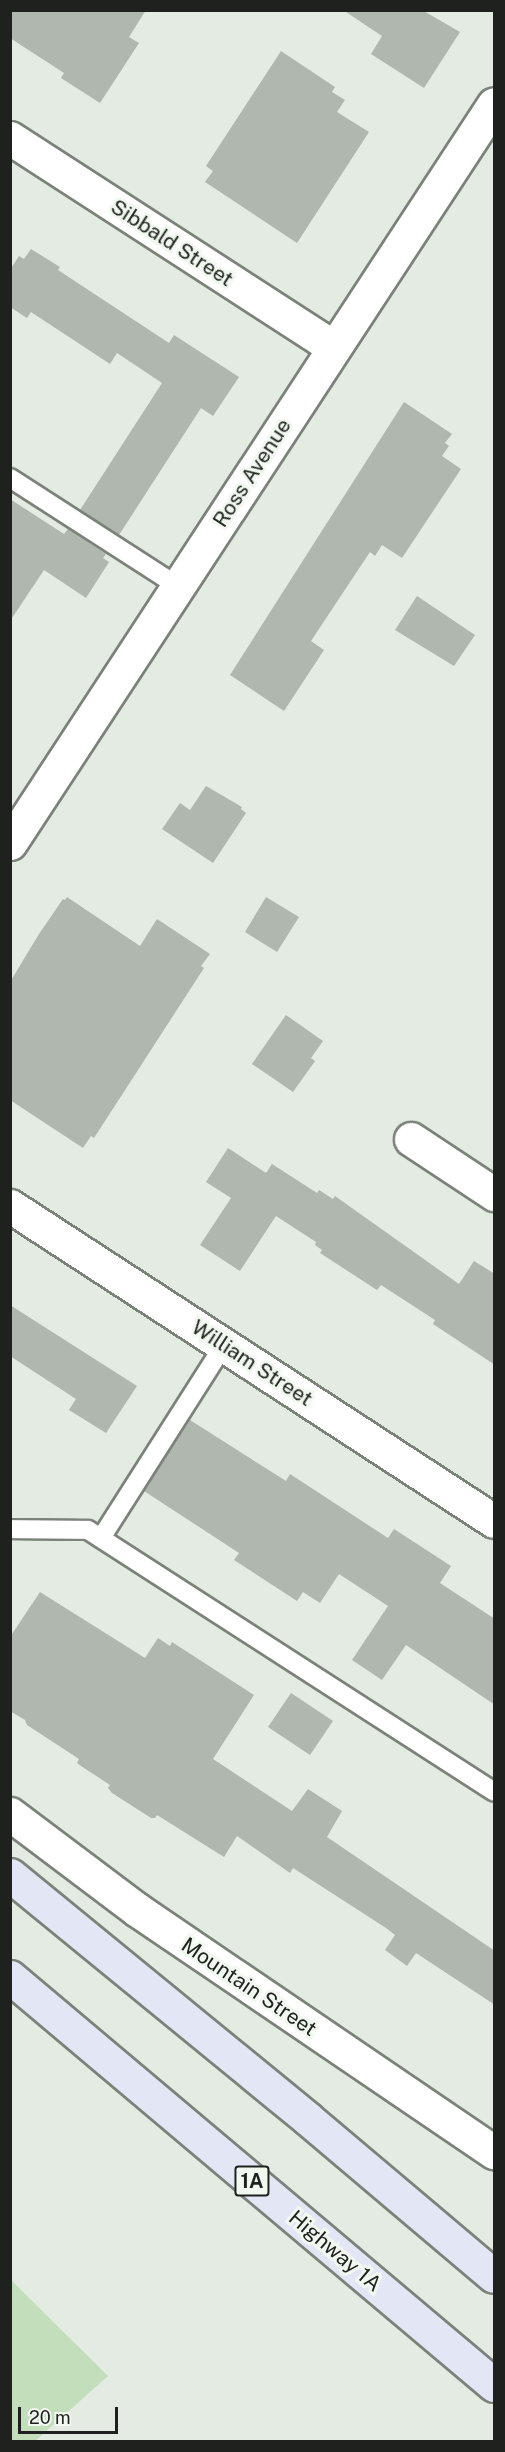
<!DOCTYPE html>
<style>
body{margin:0}
#map{position:relative;width:505px;height:2452px;overflow:hidden;background:#e4ebe2;font-family:"Public Sans",sans-serif}
div>[style]{position:absolute}
.green>*{inset:0;background:#c2deba}
.building>*{inset:0;background:#b0b7ae}
.roads{filter:drop-shadow(2px 0 #7b827a) drop-shadow(-2px 0 #7b827a) drop-shadow(0 2px #7b827a) drop-shadow(0 -2px #7b827a)}
.service>*{height:18px;margin:-9px;padding:0 9px;transform-origin:9px;border-radius:9px;background:#fff}
.minor>*{height:33px;margin:-16.5px;padding:0 16.5px;transform-origin:16.5px;border-radius:16.5px;background:#fff}
.primary>*{height:33px;margin:-16.5px;padding:0 16.5px;transform-origin:16.5px;border-radius:16.5px;background:#e3e6f4}
span{translate:-50% -50%;white-space:nowrap;text-align:center;line-height:1.15;-webkit-text-stroke:6px #f1f8f0;paint-order:stroke}
.shield-label span{padding:2px 4px;background:#f1f8f0;border:2px solid;border-radius:4px;-webkit-text-stroke-width:0}
.shield-label{font-size:20px;color:#1e211e;font-weight:700}
.street-label{font-size:21px;color:#1e211e}
.frame{position:absolute;inset:0;border:12px solid #1e211e;pointer-events:none}
.scale{position:absolute;left:18px;top:2407px;width:100px;height:27px;box-sizing:border-box;border:3px solid #1e211e;border-top:0;padding-left:8px;font-size:18px;line-height:21px;white-space:nowrap;color:#1e211e;-webkit-text-stroke:4px #f1f8f0;paint-order:stroke}
</style>
<div id="map">
<div class="green">
<i style="clip-path:polygon(10px 2279px,108px 2376px,35px 2441px,11px 2441px)"></i>
</div>
<div class="building">
<i style="clip-path:polygon(10px 10px,146px 10px,129px 37px,139px 43px,100px 103px,61px 78px,64px 73px,10px 38px)"></i>
<i style="clip-path:polygon(343px 10px,422px 10px,460px 32px,424px 88px,371px 54px,382px 36px)"></i>
<i style="clip-path:polygon(281px 51px,335px 87px,332px 92px,345px 100px,337px 112px,369px 132px,297px 243px,205px 182px,213px 171px,206px 166px)"></i>
<i style="clip-path:polygon(31px 249px,60px 267px,58px 270px,169px 343px,174px 335px,239px 377px,213px 416px,201px 408px,119px 535px,80px 510px,162px 383px,117px 353px,110px 364px,31px 312px,27px 318px,10px 307px,10px 270px,19px 256px,24px 259px)"></i>
<i style="clip-path:polygon(404px 402px,452px 434px,445px 443px,449px 446px,442px 456px,461px 469px,402px 558px,382px 545px,375px 556px,370px 552px,311px 641px,324px 650px,284px 711px,230px 675px)"></i>
<i style="clip-path:polygon(10px 499px,64px 534px,68px 529px,106px 554px,103px 558px,109px 562px,86px 598px,44px 570px,10px 621px)"></i>
<i style="clip-path:polygon(417px 596px,475px 635px,454px 666px,395px 630px)"></i>
<i style="clip-path:polygon(206px 786px,242px 807px,241px 809px,246px 813px,213px 863px,162px 829px,180px 803px,190px 810px)"></i>
<i style="clip-path:polygon(67px 897px,140px 946px,157px 919px,210px 954px,201px 966px,204px 968px,94px 1138px,91px 1136px,83px 1148px,10px 1100px,10px 982px,39px 934px,63px 899px,65px 900px)"></i>
<i style="clip-path:polygon(266px 897px,299px 917px,277px 952px,245px 932px)"></i>
<i style="clip-path:polygon(286px 1015px,323px 1041px,311px 1058px,315px 1061px,293px 1092px,252px 1064px)"></i>
<i style="clip-path:polygon(228px 1148px,266px 1173px,272px 1164px,317px 1193px,319px 1190px,333px 1199px,335px 1196px,459px 1284px,474px 1261px,495px 1274px,495px 1365px,433px 1324px,435px 1320px,381px 1285px,377px 1290px,320px 1253px,322px 1250px,315px 1245px,316px 1242px,276px 1216px,240px 1271px,200px 1245px,231px 1198px,206px 1182px)"></i>
<i style="clip-path:polygon(10px 1305px,137px 1386px,106px 1433px,69px 1410px,76px 1399px,10px 1356px)"></i>
<i style="clip-path:polygon(190px 1420px,286px 1481px,290px 1474px,388px 1538px,394px 1529px,451px 1566px,440px 1583px,495px 1619px,495px 1705px,406px 1645px,382px 1680px,352px 1660px,388px 1606px,339px 1574px,320px 1603px,303px 1592px,297px 1601px,234px 1560px,239px 1553px,144px 1491px)"></i>
<i style="clip-path:polygon(40px 1592px,145px 1658px,158px 1638px,170px 1646px,172px 1642px,254px 1695px,213px 1759px,292px 1811px,308px 1789px,342px 1811px,327px 1837px,495px 1951px,495px 2005px,416px 1953px,407px 1966px,385px 1950px,395px 1935px,386px 1928px,293px 1868px,290px 1873px,237px 1836px,224px 1857px,157px 1815px,155px 1818px,151px 1818px,112px 1793px,108px 1788px,110px 1785px,81px 1766px,77px 1763px,79px 1759px,27px 1725px,25px 1720px,10px 1711px,10px 1637px)"></i>
<i style="clip-path:polygon(291px 1693px,333px 1721px,310px 1755px,268px 1727px)"></i>
</div>
<div class="roads">
<div class="service">
<i style="left:10px;top:478px;width:201px;rotate:32.8deg"></i>
<i style="left:10px;top:1529px;width:78px;rotate:0.7deg"></i>
<i style="left:88px;top:1530px;width:483px;rotate:32.8deg"></i>
<i style="left:101px;top:1538px;width:229px;rotate:-57.5deg"></i>
</div>
<div class="minor">
<i style="left:10px;top:138px;width:385px;rotate:32.9deg"></i>
<i style="left:10px;top:843px;width:883px;rotate:-56.78deg"></i>
<i style="left:411px;top:1139px;width:100px;rotate:33.5deg"></i>
<i style="left:10px;top:1206px;width:577px;rotate:33.06deg"></i>
<i style="left:10px;top:1814px;width:158px;rotate:37deg"></i>
<i style="left:136px;top:1909px;width:433px;rotate:34.2deg"></i>
</div>
<div class="primary">
<i style="left:10px;top:1875px;width:385px;rotate:39.3deg"></i>
<i style="left:308px;top:2119px;width:243px;rotate:40.2deg"></i>
<i style="left:10px;top:1977px;width:633px;rotate:40.13deg"></i>
</div>
</div>
<div class="shield-label">
<span style="left:252px;top:2181px">1A</span>
</div>
<div class="street-label">
<span style="left:172px;top:243px;rotate:33deg">Sibbald Street</span>
<span style="left:252px;top:473px;rotate:-57deg">Ross Avenue</span>
<span style="left:252px;top:1363px;rotate:33deg">William Street</span>
<span style="left:249px;top:1987px;rotate:34deg">Mountain Street</span>
<span style="left:335px;top:2251px;rotate:40deg">Highway 1A</span>
</div>
<div class="frame"></div>
<div class="scale">20 m</div>
</div>
